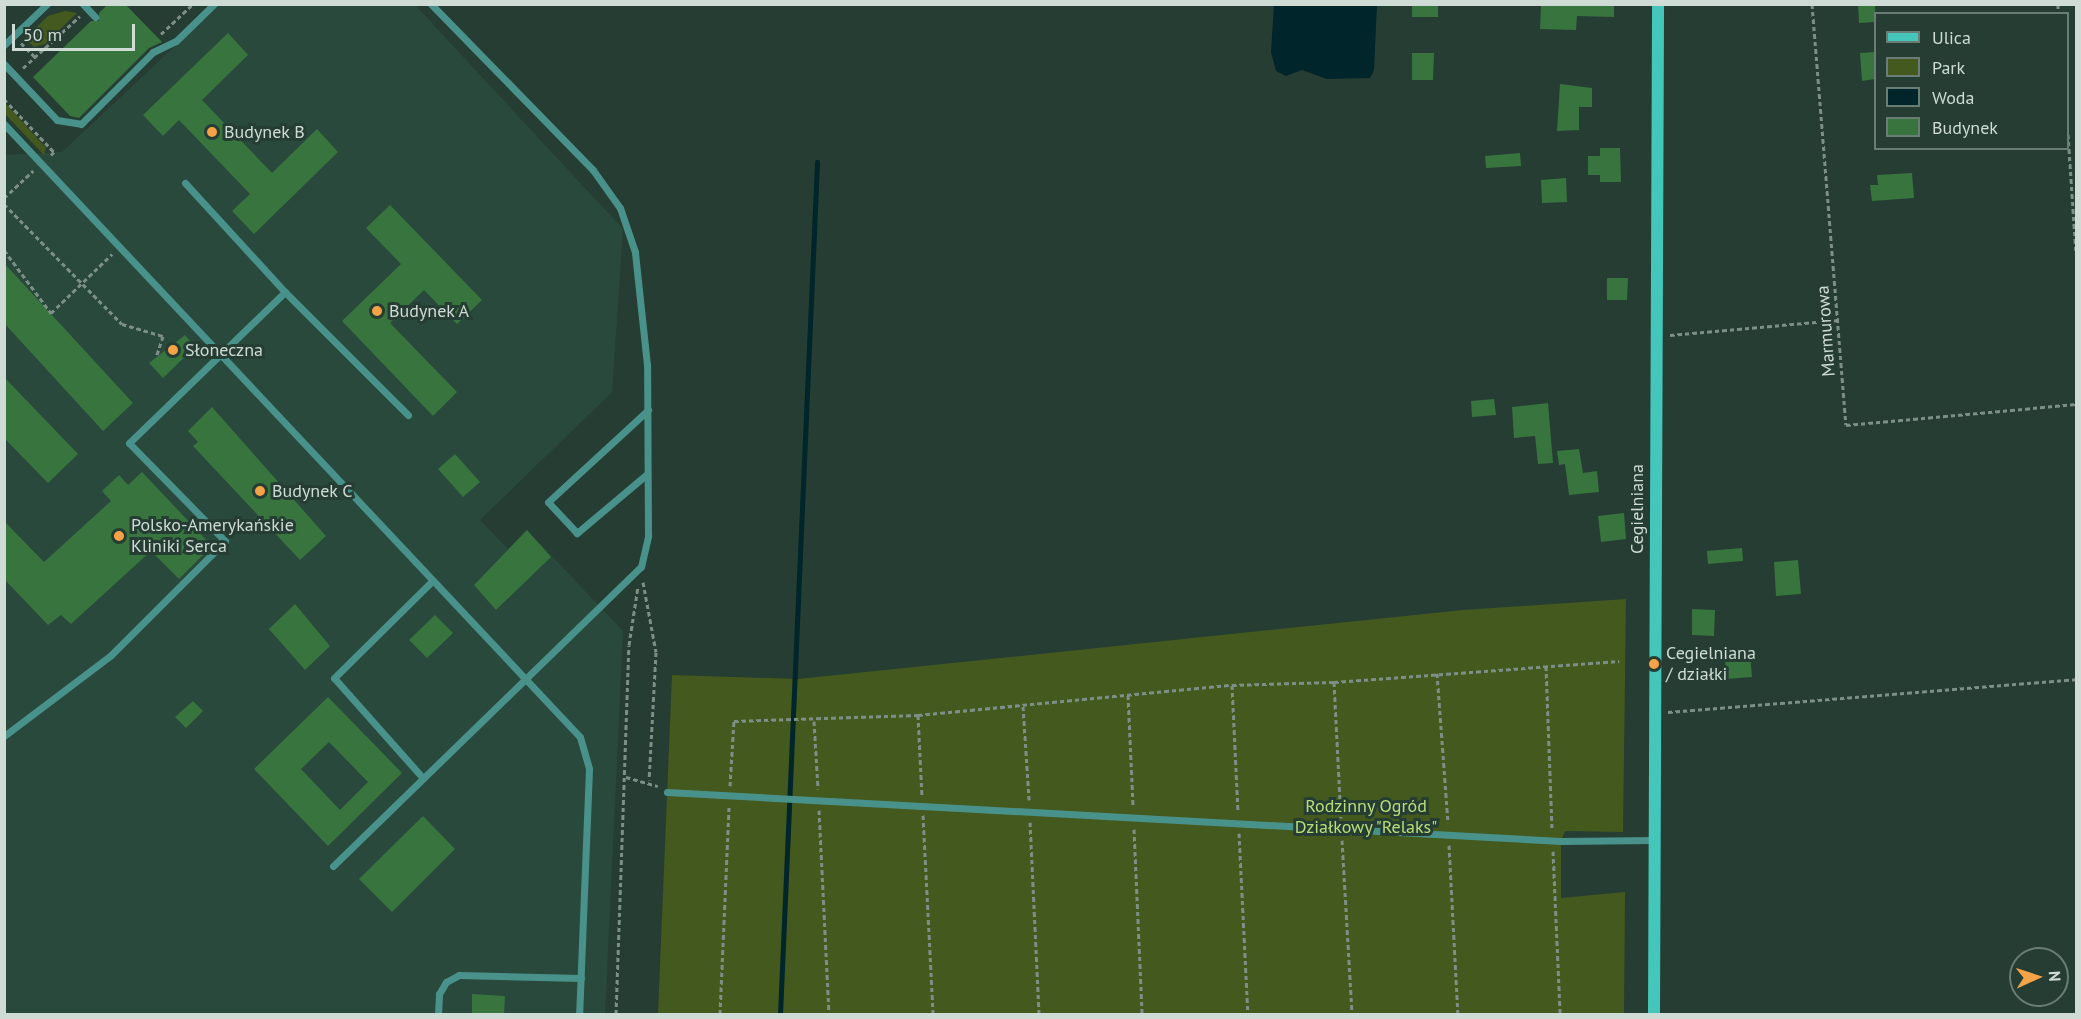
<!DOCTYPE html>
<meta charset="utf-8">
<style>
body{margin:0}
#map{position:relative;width:2081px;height:1019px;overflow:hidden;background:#263d33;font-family:"PT Sans",sans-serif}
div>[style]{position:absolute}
.built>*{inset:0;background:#2a493d}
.green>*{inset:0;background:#44591d}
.water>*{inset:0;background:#00252a}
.stream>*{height:5px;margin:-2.5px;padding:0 2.5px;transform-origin:2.5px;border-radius:2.5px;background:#00252a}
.building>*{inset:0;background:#37743e}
.path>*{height:3px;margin-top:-1.5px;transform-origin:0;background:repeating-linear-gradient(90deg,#7d8f87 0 4.5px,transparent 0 7.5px)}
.lane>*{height:7px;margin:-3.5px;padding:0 3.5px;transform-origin:3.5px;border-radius:3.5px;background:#49928b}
.secondary>*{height:12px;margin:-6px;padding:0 6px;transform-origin:6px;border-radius:6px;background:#45c6ba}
.dots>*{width:16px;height:16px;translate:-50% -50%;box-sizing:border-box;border:3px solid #263d33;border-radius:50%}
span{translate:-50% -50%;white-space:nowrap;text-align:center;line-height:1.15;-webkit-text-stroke:6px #263d33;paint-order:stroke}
.poi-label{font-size:18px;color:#cfdcd6}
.left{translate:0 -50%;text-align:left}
.street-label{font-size:18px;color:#cfdcd6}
.park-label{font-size:18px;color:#b8de79}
.frame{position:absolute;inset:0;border:6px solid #cfdcd6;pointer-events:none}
.legend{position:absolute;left:1874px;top:12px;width:195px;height:138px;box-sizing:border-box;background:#263d33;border:2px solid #6a7d74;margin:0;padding:8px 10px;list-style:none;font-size:18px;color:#cfdcd6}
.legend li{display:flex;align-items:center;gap:12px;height:30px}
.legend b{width:30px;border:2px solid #6a7d74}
.north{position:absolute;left:2009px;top:947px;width:60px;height:60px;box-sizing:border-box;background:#263d33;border:2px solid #6a7d74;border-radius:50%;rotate:87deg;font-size:16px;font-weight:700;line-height:24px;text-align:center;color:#cfdcd6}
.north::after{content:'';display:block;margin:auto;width:21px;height:27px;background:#f6a246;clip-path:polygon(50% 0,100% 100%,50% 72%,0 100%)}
.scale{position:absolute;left:12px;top:24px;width:123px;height:27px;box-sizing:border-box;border:3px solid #cfdcd6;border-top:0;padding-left:8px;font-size:18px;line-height:21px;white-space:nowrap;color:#cfdcd6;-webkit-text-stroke:4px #263d33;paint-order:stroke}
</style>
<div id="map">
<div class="built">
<i style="clip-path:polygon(219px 5px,415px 5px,623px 229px,612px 392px,480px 520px,508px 549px,527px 530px,623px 631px,605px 1014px,5px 1014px,4px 155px,62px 152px)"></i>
</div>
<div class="green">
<i style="clip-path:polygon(65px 11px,77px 13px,45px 44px,34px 47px,24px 39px,48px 16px)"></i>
<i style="clip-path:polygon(5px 103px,46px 148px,44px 155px,5px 114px)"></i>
<i style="clip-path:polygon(1626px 599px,1623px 832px,1565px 831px,1561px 841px,1561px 898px,1625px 892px,1624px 1014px,658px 1014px,672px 675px,798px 679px,1463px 610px)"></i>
</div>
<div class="water">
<i style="clip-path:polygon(1274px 5px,1377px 5px,1374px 70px,1370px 78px,1327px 79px,1302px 70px,1286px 76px,1276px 71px,1271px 52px)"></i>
</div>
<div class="stream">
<i style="left:780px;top:1014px;width:853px;rotate:-87.51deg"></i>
</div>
<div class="building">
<i style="clip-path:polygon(108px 4px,125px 4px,162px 42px,149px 48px,79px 118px,70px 116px,33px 77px,91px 21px,99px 21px,99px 13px)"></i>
<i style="clip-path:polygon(1412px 4px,1438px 4px,1438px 17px,1412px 17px)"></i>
<i style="clip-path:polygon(1541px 4px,1614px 4px,1614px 17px,1577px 16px,1576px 30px,1540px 29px)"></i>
<i style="clip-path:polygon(1858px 4px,1875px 4px,1875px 22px,1859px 23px)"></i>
<i style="clip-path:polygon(228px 33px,248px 55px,202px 100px,272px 173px,317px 129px,338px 152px,254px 234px,232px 211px,250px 194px,179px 120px,163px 136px,143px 115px)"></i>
<i style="clip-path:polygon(1875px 52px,1875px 79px,1862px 81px,1860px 53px)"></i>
<i style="clip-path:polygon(1412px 53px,1434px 53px,1433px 80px,1412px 80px)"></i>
<i style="clip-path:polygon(1560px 84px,1592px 88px,1592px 107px,1579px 107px,1579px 130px,1557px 131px)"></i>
<i style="clip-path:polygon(1600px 148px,1620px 148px,1621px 182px,1600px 182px,1600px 175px,1588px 175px,1588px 156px,1600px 156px)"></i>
<i style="clip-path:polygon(1520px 153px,1521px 166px,1486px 168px,1485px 156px)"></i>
<i style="clip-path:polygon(1912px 173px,1914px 198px,1872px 201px,1870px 185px,1878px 185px,1877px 175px)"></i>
<i style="clip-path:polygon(1566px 178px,1567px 202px,1542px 203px,1541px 180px)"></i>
<i style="clip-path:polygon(390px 205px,482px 300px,457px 324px,424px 290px,390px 323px,457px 392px,433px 416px,342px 321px,401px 264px,366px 228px)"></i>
<i style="clip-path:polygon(4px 263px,133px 403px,103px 431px,4px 323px)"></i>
<i style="clip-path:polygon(1607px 278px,1628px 278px,1627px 300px,1607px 300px)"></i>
<i style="clip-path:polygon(185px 335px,195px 347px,163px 378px,149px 363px)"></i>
<i style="clip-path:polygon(4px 377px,78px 454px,48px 483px,4px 438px)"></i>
<i style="clip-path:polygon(1494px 399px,1496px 415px,1472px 417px,1471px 401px)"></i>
<i style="clip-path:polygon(1548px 403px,1553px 463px,1538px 464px,1535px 436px,1514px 438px,1512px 407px)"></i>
<i style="clip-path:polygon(212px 407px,326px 536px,300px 560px,193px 446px,198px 442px,188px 431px)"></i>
<i style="clip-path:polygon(1579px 449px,1583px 473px,1597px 471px,1599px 492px,1569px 495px,1565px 464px,1559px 465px,1557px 451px)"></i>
<i style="clip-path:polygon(455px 454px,480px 482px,463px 497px,438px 469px)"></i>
<i style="clip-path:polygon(142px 472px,212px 546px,179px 579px,151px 551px,71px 624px,61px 615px,48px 625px,4px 579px,4px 521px,44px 562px,111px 501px,102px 491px,119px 475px,128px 485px)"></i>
<i style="clip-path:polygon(1624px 513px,1626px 539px,1601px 542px,1598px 516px)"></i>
<i style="clip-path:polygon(527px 530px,551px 557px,496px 610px,474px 585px)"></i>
<i style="clip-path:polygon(1742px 548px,1743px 561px,1708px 564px,1707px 551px)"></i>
<i style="clip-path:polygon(1798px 560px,1801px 594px,1776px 596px,1774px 562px)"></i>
<i style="clip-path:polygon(295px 604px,330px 646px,305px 670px,269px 629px)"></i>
<i style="clip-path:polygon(1692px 609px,1715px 610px,1714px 636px,1692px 635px)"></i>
<i style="clip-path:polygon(435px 615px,453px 633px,427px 658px,409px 640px)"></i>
<i style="clip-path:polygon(1750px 653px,1752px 677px,1726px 679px,1725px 654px)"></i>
<i style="clip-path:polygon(evenodd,328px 697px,402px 773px,328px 846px,254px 769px,328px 697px,329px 742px,368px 782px,340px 810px,301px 769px,329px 742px)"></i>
<i style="clip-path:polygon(193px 701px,203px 711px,186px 728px,175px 717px)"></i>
<i style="clip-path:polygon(423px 816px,455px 849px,392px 912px,359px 879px)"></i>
<i style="clip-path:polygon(472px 994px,505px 996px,504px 1014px,472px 1014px)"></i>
</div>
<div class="path">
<i style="left:1812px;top:4px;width:422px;rotate:85.4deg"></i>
<i style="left:1846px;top:425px;width:231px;rotate:-5.2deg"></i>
<i style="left:2058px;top:4px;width:10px;rotate:90deg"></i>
<i style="left:161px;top:34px;width:44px;rotate:-43.2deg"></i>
<i style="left:21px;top:43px;width:20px;rotate:45deg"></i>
<i style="left:23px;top:68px;width:77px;rotate:-42.4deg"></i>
<i style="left:4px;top:99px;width:73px;rotate:46.7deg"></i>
<i style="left:54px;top:152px;width:7px;rotate:135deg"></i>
<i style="left:2068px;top:134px;width:120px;rotate:86.2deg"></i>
<i style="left:4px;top:198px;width:40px;rotate:-43deg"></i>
<i style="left:4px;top:204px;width:168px;rotate:45.5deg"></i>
<i style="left:122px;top:324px;width:43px;rotate:16.3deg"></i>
<i style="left:163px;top:336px;width:22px;rotate:108deg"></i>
<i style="left:4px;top:250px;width:79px;rotate:53.3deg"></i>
<i style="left:51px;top:313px;width:85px;rotate:-44deg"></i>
<i style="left:1670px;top:335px;width:170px;rotate:-5.1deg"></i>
<i style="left:643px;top:582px;width:71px;rotate:79.5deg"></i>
<i style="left:656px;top:652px;width:128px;rotate:93.1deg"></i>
<i style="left:1546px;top:666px;width:163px;rotate:87.9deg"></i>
<i style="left:1437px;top:673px;width:150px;rotate:85.8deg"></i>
<i style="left:1334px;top:682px;width:136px;rotate:87.1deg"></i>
<i style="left:1232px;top:685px;width:127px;rotate:87.3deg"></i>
<i style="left:1128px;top:695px;width:112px;rotate:87.4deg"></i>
<i style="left:1023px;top:706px;width:94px;rotate:86.3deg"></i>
<i style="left:1668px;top:712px;width:409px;rotate:-4.6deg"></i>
<i style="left:918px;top:715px;width:82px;rotate:87.2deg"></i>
<i style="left:814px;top:721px;width:68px;rotate:86.6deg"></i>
<i style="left:626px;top:777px;width:33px;rotate:16deg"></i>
<i style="left:730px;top:786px;width:65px;rotate:-86.5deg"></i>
<i style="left:734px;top:721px;width:184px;rotate:-1.9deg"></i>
<i style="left:918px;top:715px;width:315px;rotate:-5.5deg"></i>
<i style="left:1232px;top:685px;width:102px;rotate:-1.7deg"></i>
<i style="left:1334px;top:682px;width:286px;rotate:-4.2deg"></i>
<i style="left:819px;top:810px;width:204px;rotate:87.2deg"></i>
<i style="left:923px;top:815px;width:199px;rotate:87.1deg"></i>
<i style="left:1030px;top:822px;width:192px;rotate:87.3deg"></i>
<i style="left:1134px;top:829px;width:185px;rotate:87.5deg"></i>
<i style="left:1239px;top:833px;width:181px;rotate:87.2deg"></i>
<i style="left:1342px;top:840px;width:174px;rotate:86.7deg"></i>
<i style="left:1449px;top:845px;width:169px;rotate:87deg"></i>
<i style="left:1553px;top:851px;width:163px;rotate:87.5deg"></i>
<i style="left:616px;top:1014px;width:369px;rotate:-88deg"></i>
<i style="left:629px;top:645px;width:60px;rotate:-81.3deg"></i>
<i style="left:720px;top:1014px;width:207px;rotate:-87.5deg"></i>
</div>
<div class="lane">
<i style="left:83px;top:4px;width:18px;rotate:47deg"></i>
<i style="left:4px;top:45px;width:59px;rotate:-43.6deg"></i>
<i style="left:4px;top:64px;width:77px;rotate:46.6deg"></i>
<i style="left:57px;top:120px;width:24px;rotate:9deg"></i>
<i style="left:81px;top:124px;width:102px;rotate:-45deg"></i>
<i style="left:153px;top:52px;width:25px;rotate:-26deg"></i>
<i style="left:176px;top:41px;width:53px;rotate:-44.2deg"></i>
<i style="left:4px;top:124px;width:841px;rotate:46.78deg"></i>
<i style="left:580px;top:737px;width:33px;rotate:74deg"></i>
<i style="left:589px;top:769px;width:245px;rotate:92.3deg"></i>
<i style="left:285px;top:292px;width:174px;rotate:45deg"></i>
<i style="left:647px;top:474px;width:92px;rotate:139.9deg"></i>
<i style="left:577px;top:533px;width:42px;rotate:-133.1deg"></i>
<i style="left:548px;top:502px;width:136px;rotate:-42.6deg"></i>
<i style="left:4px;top:736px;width:134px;rotate:-37.1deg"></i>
<i style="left:111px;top:655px;width:161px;rotate:-45deg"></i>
<i style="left:225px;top:541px;width:137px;rotate:-134.4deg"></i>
<i style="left:129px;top:443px;width:217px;rotate:-44.1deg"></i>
<i style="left:285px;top:292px;width:148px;rotate:-132.5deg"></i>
<i style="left:422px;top:777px;width:132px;rotate:-131.6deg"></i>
<i style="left:334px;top:678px;width:138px;rotate:-44.7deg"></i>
<i style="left:667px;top:792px;width:895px;rotate:3.14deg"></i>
<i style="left:1561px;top:841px;width:94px;rotate:-0.6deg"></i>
<i style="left:333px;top:866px;width:429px;rotate:-44.2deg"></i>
<i style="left:641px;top:567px;width:32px;rotate:-77deg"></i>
<i style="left:648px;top:536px;width:171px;rotate:-90.3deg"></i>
<i style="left:647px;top:365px;width:114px;rotate:-96.1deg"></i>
<i style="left:635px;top:252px;width:46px;rotate:-108.8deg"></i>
<i style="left:620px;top:208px;width:47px;rotate:-125.4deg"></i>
<i style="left:593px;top:170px;width:232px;rotate:-134.3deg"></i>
<i style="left:438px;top:1014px;width:20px;rotate:-87deg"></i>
<i style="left:439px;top:994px;width:14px;rotate:-60deg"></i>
<i style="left:446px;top:982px;width:15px;rotate:-28deg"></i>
<i style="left:459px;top:975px;width:122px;rotate:1.4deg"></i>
</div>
<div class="secondary">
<i style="left:1654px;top:1014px;width:1010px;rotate:-89.77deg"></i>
</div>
<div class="dots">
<i style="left:212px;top:132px;background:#f6a246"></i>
<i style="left:377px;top:311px;background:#f6a246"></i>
<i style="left:173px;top:350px;background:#f6a246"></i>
<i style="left:260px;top:491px;background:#f6a246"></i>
<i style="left:119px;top:536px;background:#f6a246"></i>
<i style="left:1654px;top:664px;background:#f6a246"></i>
</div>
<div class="poi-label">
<span class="left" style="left:224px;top:132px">Budynek B</span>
<span class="left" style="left:389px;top:311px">Budynek A</span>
<span class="left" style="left:185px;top:350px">Słoneczna</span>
<span class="left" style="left:272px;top:491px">Budynek C</span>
<span class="left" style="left:131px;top:536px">Polsko-Amerykańskie<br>Kliniki Serca</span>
<span class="left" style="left:1666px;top:664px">Cegielniana<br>/ działki</span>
</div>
<div class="street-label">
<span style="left:1826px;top:331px;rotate:-94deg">Marmurowa</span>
<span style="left:1637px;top:509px;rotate:-90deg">Cegielniana</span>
</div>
<div class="park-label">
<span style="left:1366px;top:817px">Rodzinny Ogród<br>Działkowy "Relaks"</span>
</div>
<div class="frame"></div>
<ul class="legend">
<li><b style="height:8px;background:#45c6ba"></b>Ulica</li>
<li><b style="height:16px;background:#44591d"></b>Park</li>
<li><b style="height:16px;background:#00252a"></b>Woda</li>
<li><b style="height:16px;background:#37743e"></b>Budynek</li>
</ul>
<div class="north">N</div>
<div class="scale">50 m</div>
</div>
